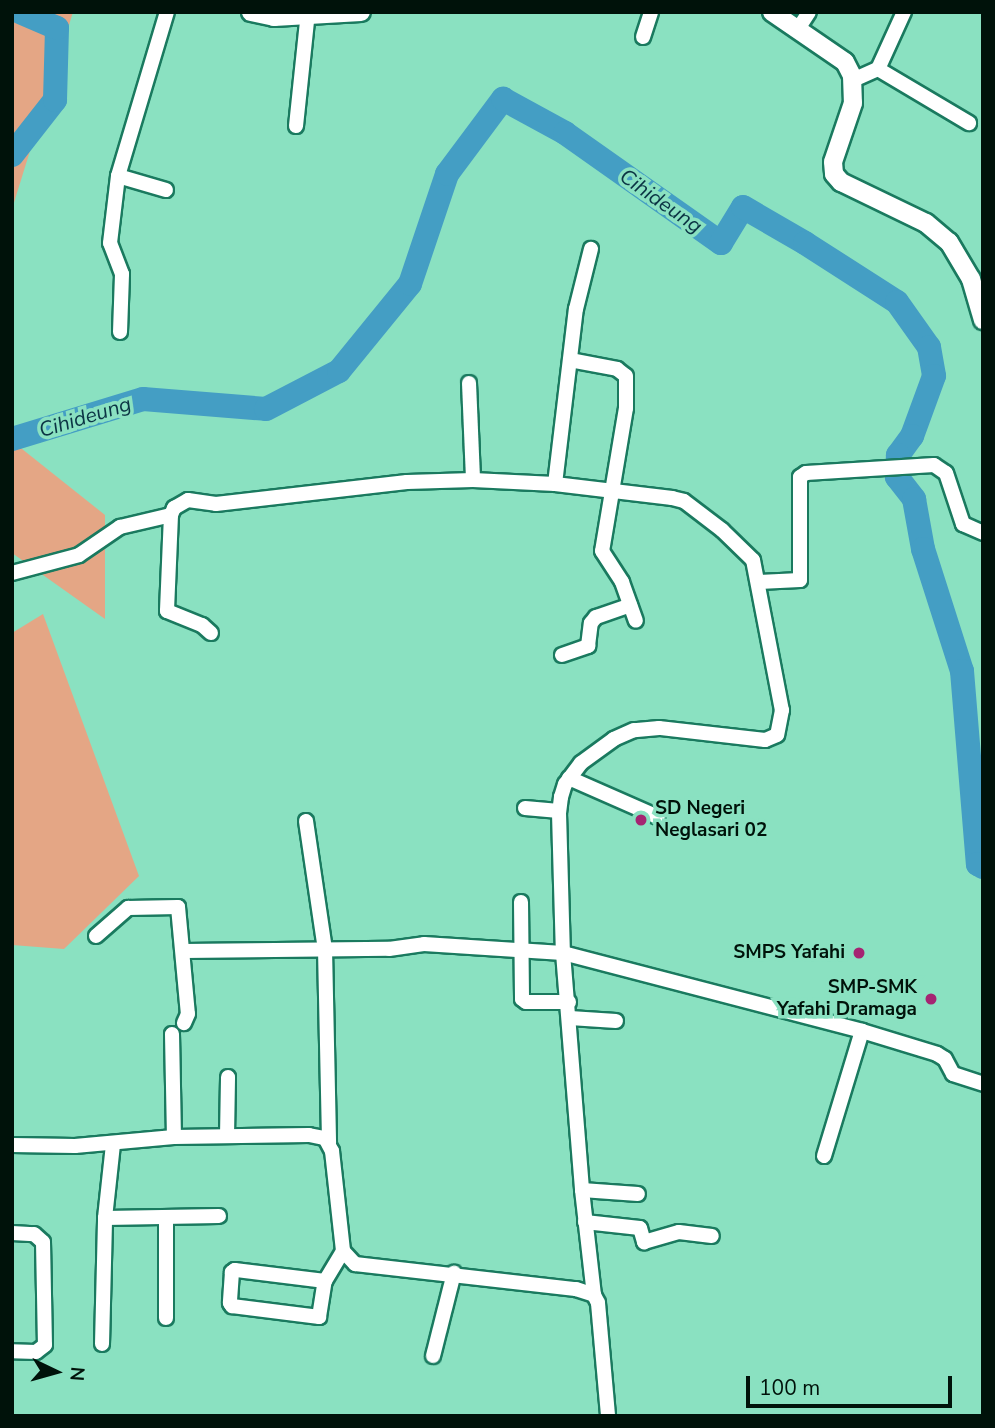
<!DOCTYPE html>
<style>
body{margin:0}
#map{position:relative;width:995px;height:1428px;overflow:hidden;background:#8ae1c1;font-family:"Nunito Sans",sans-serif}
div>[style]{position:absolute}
.green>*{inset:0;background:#e4a685}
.river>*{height:24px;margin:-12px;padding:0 12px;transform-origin:12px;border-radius:12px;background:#449ec4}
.roads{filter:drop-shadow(2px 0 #1a7a5f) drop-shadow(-2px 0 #1a7a5f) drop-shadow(0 2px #1a7a5f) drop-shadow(0 -2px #1a7a5f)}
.minor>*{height:14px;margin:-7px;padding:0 7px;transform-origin:7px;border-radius:7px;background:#fff}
.major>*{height:18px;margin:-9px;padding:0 9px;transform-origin:9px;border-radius:9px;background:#fff}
.dots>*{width:19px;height:19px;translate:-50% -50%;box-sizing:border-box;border:4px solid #8ae1c1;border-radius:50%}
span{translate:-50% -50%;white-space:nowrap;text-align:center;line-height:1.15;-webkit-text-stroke:7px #8ae1c1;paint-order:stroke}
.poi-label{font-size:19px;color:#00120a;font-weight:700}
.left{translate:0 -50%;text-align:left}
.right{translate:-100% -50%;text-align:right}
.water-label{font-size:21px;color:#0b3444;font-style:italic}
.frame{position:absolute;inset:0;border:14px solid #00120a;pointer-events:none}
.north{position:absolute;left:21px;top:1337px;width:70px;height:70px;-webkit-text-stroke:5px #8ae1c1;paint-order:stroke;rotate:95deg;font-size:19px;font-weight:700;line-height:28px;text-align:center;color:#00120a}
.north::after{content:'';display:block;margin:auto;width:24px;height:32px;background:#00120a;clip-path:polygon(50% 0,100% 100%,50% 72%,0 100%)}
.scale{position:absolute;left:746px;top:1376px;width:206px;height:32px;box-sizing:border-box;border:4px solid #00120a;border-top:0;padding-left:9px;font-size:21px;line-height:24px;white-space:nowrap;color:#00120a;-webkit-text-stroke:5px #8ae1c1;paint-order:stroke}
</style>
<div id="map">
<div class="green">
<i style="clip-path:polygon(12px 12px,73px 12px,12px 209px)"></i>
<i style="clip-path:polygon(12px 441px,105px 515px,105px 619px,12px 553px)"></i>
<i style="clip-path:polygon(43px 614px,139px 876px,64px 949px,12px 945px,12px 633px)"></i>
</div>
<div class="river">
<i style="left:12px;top:155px;width:70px;rotate:-52deg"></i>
<i style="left:55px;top:100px;width:72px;rotate:-88.4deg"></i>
<i style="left:57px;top:28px;width:40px;rotate:-156.6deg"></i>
<i style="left:12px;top:439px;width:137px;rotate:-17deg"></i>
<i style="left:143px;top:399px;width:123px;rotate:4.6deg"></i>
<i style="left:266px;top:409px;width:82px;rotate:-27.5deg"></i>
<i style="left:339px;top:371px;width:112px;rotate:-50.8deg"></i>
<i style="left:410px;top:284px;width:116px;rotate:-71.4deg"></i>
<i style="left:447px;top:174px;width:94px;rotate:-53.3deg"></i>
<i style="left:503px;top:99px;width:71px;rotate:28.7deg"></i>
<i style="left:565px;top:133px;width:191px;rotate:35.2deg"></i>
<i style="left:721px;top:243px;width:42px;rotate:-58.6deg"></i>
<i style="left:743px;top:207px;width:72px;rotate:30.1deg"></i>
<i style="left:805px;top:243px;width:109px;rotate:32.7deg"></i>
<i style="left:897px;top:302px;width:55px;rotate:54.6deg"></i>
<i style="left:929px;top:347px;width:29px;rotate:80deg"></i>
<i style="left:934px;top:376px;width:64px;rotate:110.1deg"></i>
<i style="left:912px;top:436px;width:24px;rotate:126deg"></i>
<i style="left:898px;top:455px;width:22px;rotate:93deg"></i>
<i style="left:897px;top:477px;width:28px;rotate:52deg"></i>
<i style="left:914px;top:499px;width:51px;rotate:79.8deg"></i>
<i style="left:923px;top:549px;width:128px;rotate:72.3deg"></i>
<i style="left:962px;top:671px;width:194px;rotate:85.3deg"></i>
<i style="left:978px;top:864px;width:6px;rotate:31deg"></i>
</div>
<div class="roads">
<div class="minor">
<i style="left:798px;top:29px;width:20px;rotate:-57deg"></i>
<i style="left:643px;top:37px;width:26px;rotate:-72deg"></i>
<i style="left:878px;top:69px;width:106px;rotate:30.7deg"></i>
<i style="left:853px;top:80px;width:27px;rotate:-24deg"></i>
<i style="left:878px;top:69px;width:63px;rotate:-65.5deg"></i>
<i style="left:296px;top:126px;width:115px;rotate:-84deg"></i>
<i style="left:118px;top:176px;width:50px;rotate:16.3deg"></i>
<i style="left:120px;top:332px;width:58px;rotate:-88deg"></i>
<i style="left:122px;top:274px;width:33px;rotate:-111deg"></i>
<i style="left:110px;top:243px;width:67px;rotate:-83.2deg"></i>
<i style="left:118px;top:176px;width:171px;rotate:-73.4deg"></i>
<i style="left:570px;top:360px;width:48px;rotate:10.8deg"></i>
<i style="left:617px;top:369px;width:11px;rotate:38deg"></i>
<i style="left:626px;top:376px;width:32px;rotate:90deg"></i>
<i style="left:626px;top:408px;width:145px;rotate:99.5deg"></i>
<i style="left:602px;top:551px;width:37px;rotate:57deg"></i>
<i style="left:622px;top:582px;width:41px;rotate:70.3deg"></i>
<i style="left:469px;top:383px;width:97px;rotate:87.6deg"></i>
<i style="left:555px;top:484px;width:176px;rotate:-83.2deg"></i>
<i style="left:576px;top:309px;width:62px;rotate:-76deg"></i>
<i style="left:171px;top:515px;width:96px;rotate:92.4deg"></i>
<i style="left:167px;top:611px;width:38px;rotate:22deg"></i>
<i style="left:202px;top:625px;width:12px;rotate:42deg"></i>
<i style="left:12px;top:573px;width:69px;rotate:-15deg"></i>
<i style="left:79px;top:555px;width:50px;rotate:-34.3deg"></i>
<i style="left:120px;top:527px;width:52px;rotate:-13.2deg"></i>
<i style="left:171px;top:515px;width:8px;rotate:-67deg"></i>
<i style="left:174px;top:508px;width:16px;rotate:-30deg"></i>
<i style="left:188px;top:500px;width:28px;rotate:8deg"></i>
<i style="left:216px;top:504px;width:192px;rotate:-6.6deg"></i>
<i style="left:407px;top:482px;width:66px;rotate:-1.7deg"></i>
<i style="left:473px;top:480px;width:82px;rotate:2.8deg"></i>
<i style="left:555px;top:484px;width:118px;rotate:6.8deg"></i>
<i style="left:672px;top:498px;width:12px;rotate:14deg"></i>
<i style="left:684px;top:501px;width:48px;rotate:37.3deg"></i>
<i style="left:722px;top:530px;width:43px;rotate:44.1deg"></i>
<i style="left:753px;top:560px;width:153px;rotate:79.1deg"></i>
<i style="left:782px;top:710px;width:25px;rotate:101deg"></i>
<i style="left:777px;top:735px;width:13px;rotate:157deg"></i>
<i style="left:765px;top:740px;width:107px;rotate:-173.5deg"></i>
<i style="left:659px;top:728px;width:25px;rotate:175deg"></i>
<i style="left:634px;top:730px;width:22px;rotate:156deg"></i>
<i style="left:614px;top:739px;width:41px;rotate:144deg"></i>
<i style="left:581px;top:763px;width:26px;rotate:127deg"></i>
<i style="left:565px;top:784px;width:14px;rotate:107deg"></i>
<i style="left:561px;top:797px;width:16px;rotate:97deg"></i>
<i style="left:559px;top:813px;width:140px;rotate:88.4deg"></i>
<i style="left:563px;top:953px;width:238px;rotate:85.4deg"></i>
<i style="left:582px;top:1190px;width:106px;rotate:83.5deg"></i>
<i style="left:759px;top:582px;width:41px;rotate:-2.8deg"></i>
<i style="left:800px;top:580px;width:103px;rotate:-90deg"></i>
<i style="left:800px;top:477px;width:7px;rotate:-34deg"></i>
<i style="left:806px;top:473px;width:128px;rotate:-3.6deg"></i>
<i style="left:934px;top:465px;width:14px;rotate:34deg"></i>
<i style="left:946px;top:473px;width:54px;rotate:71.6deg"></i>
<i style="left:963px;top:524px;width:22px;rotate:24deg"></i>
<i style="left:562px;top:655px;width:28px;rotate:-19deg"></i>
<i style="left:588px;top:646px;width:23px;rotate:-83deg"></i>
<i style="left:591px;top:623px;width:8px;rotate:-50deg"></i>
<i style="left:596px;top:617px;width:36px;rotate:-19deg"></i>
<i style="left:569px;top:778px;width:97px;rotate:23.7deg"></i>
<i style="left:525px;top:808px;width:34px;rotate:5deg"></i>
<i style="left:306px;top:821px;width:129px;rotate:81.6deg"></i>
<i style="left:325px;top:949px;width:194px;rotate:88.8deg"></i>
<i style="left:521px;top:902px;width:97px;rotate:89.4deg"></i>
<i style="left:522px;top:999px;width:5px;rotate:37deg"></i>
<i style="left:526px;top:1002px;width:43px"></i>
<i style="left:96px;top:936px;width:43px;rotate:-41.2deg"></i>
<i style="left:128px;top:908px;width:50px;rotate:-1.1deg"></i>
<i style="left:178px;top:907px;width:107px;rotate:84.7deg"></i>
<i style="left:188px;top:1014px;width:10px;rotate:114deg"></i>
<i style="left:184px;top:951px;width:205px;rotate:-0.6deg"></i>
<i style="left:389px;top:949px;width:35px;rotate:-8deg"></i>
<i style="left:424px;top:944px;width:139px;rotate:3.7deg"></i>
<i style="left:563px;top:953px;width:309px;rotate:14.6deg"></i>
<i style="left:862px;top:1031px;width:78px;rotate:17deg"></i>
<i style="left:937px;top:1054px;width:9px;rotate:32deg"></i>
<i style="left:945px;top:1059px;width:17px;rotate:62deg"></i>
<i style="left:953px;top:1074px;width:32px;rotate:18deg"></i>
<i style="left:570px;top:1018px;width:46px;rotate:3.7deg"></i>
<i style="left:172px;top:1034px;width:103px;rotate:88.9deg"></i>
<i style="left:227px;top:1136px;width:59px;rotate:-89deg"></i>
<i style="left:12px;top:1145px;width:63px;rotate:0.9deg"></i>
<i style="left:75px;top:1146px;width:99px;rotate:-5.2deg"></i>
<i style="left:174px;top:1137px;width:135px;rotate:-0.8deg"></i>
<i style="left:309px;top:1135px;width:16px;rotate:11deg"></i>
<i style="left:325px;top:1138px;width:15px;rotate:62deg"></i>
<i style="left:332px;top:1151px;width:101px;rotate:83.7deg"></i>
<i style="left:343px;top:1251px;width:18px;rotate:47deg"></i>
<i style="left:355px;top:1264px;width:222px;rotate:6.5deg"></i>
<i style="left:576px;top:1289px;width:19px;rotate:18deg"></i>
<i style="left:594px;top:1295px;width:9px;rotate:63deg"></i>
<i style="left:598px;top:1303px;width:113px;rotate:84.9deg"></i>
<i style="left:824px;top:1156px;width:131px;rotate:-73.1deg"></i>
<i style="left:582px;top:1190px;width:56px;rotate:4.1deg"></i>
<i style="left:166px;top:1217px;width:101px;rotate:90deg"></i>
<i style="left:105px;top:1218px;width:114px;rotate:-1deg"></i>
<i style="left:585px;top:1222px;width:55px;rotate:6.2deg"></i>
<i style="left:640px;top:1228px;width:15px;rotate:74deg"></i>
<i style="left:644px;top:1242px;width:36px;rotate:-16deg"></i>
<i style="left:679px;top:1232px;width:33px;rotate:7deg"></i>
<i style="left:12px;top:1233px;width:22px;rotate:3deg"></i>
<i style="left:34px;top:1234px;width:12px;rotate:42deg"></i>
<i style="left:43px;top:1242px;width:103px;rotate:88.9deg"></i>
<i style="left:45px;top:1345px;width:11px;rotate:142deg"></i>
<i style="left:36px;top:1352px;width:24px;rotate:-178deg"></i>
<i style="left:325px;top:1281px;width:91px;rotate:-173deg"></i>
<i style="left:235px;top:1270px;width:4px;rotate:146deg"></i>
<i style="left:232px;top:1272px;width:31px;rotate:94deg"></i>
<i style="left:230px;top:1303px;width:4px;rotate:56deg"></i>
<i style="left:232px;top:1306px;width:88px;rotate:7.2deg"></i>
<i style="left:319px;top:1317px;width:36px;rotate:-81deg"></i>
<i style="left:325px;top:1281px;width:35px;rotate:-59deg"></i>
<i style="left:102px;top:1344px;width:126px;rotate:-88.6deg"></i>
<i style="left:105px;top:1218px;width:74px;rotate:-83.8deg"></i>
<i style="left:433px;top:1356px;width:86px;rotate:-75.8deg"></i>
</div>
<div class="major">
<i style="left:251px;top:12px;width:24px;rotate:12deg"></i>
<i style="left:274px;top:17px;width:87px;rotate:-3.3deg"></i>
<i style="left:772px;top:12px;width:88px;rotate:34.4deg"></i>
<i style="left:845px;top:62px;width:16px;rotate:63deg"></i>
<i style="left:852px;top:76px;width:27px;rotate:88deg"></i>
<i style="left:853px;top:103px;width:62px;rotate:108.7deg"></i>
<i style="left:833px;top:162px;width:12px;rotate:85deg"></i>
<i style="left:834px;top:174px;width:11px;rotate:49deg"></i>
<i style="left:841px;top:182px;width:94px;rotate:25.8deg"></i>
<i style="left:926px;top:223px;width:30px;rotate:40deg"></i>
<i style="left:949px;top:242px;width:43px;rotate:59.3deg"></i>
<i style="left:971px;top:279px;width:43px;rotate:73.7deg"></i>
</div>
</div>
<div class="dots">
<i style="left:641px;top:820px;background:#a52472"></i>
<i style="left:859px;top:953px;background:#a52472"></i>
<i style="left:931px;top:999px;background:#a52472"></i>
</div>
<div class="poi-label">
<span class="left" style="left:655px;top:820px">SD Negeri<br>Neglasari 02</span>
<span class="right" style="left:845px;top:953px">SMPS Yafahi</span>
<span class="right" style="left:917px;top:999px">SMP-SMK<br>Yafahi Dramaga</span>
</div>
<div class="water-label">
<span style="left:661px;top:201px;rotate:35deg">Cihideung</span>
<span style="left:85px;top:417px;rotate:-17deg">Cihideung</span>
</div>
<div class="frame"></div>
<div class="north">N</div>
<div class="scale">100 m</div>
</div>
